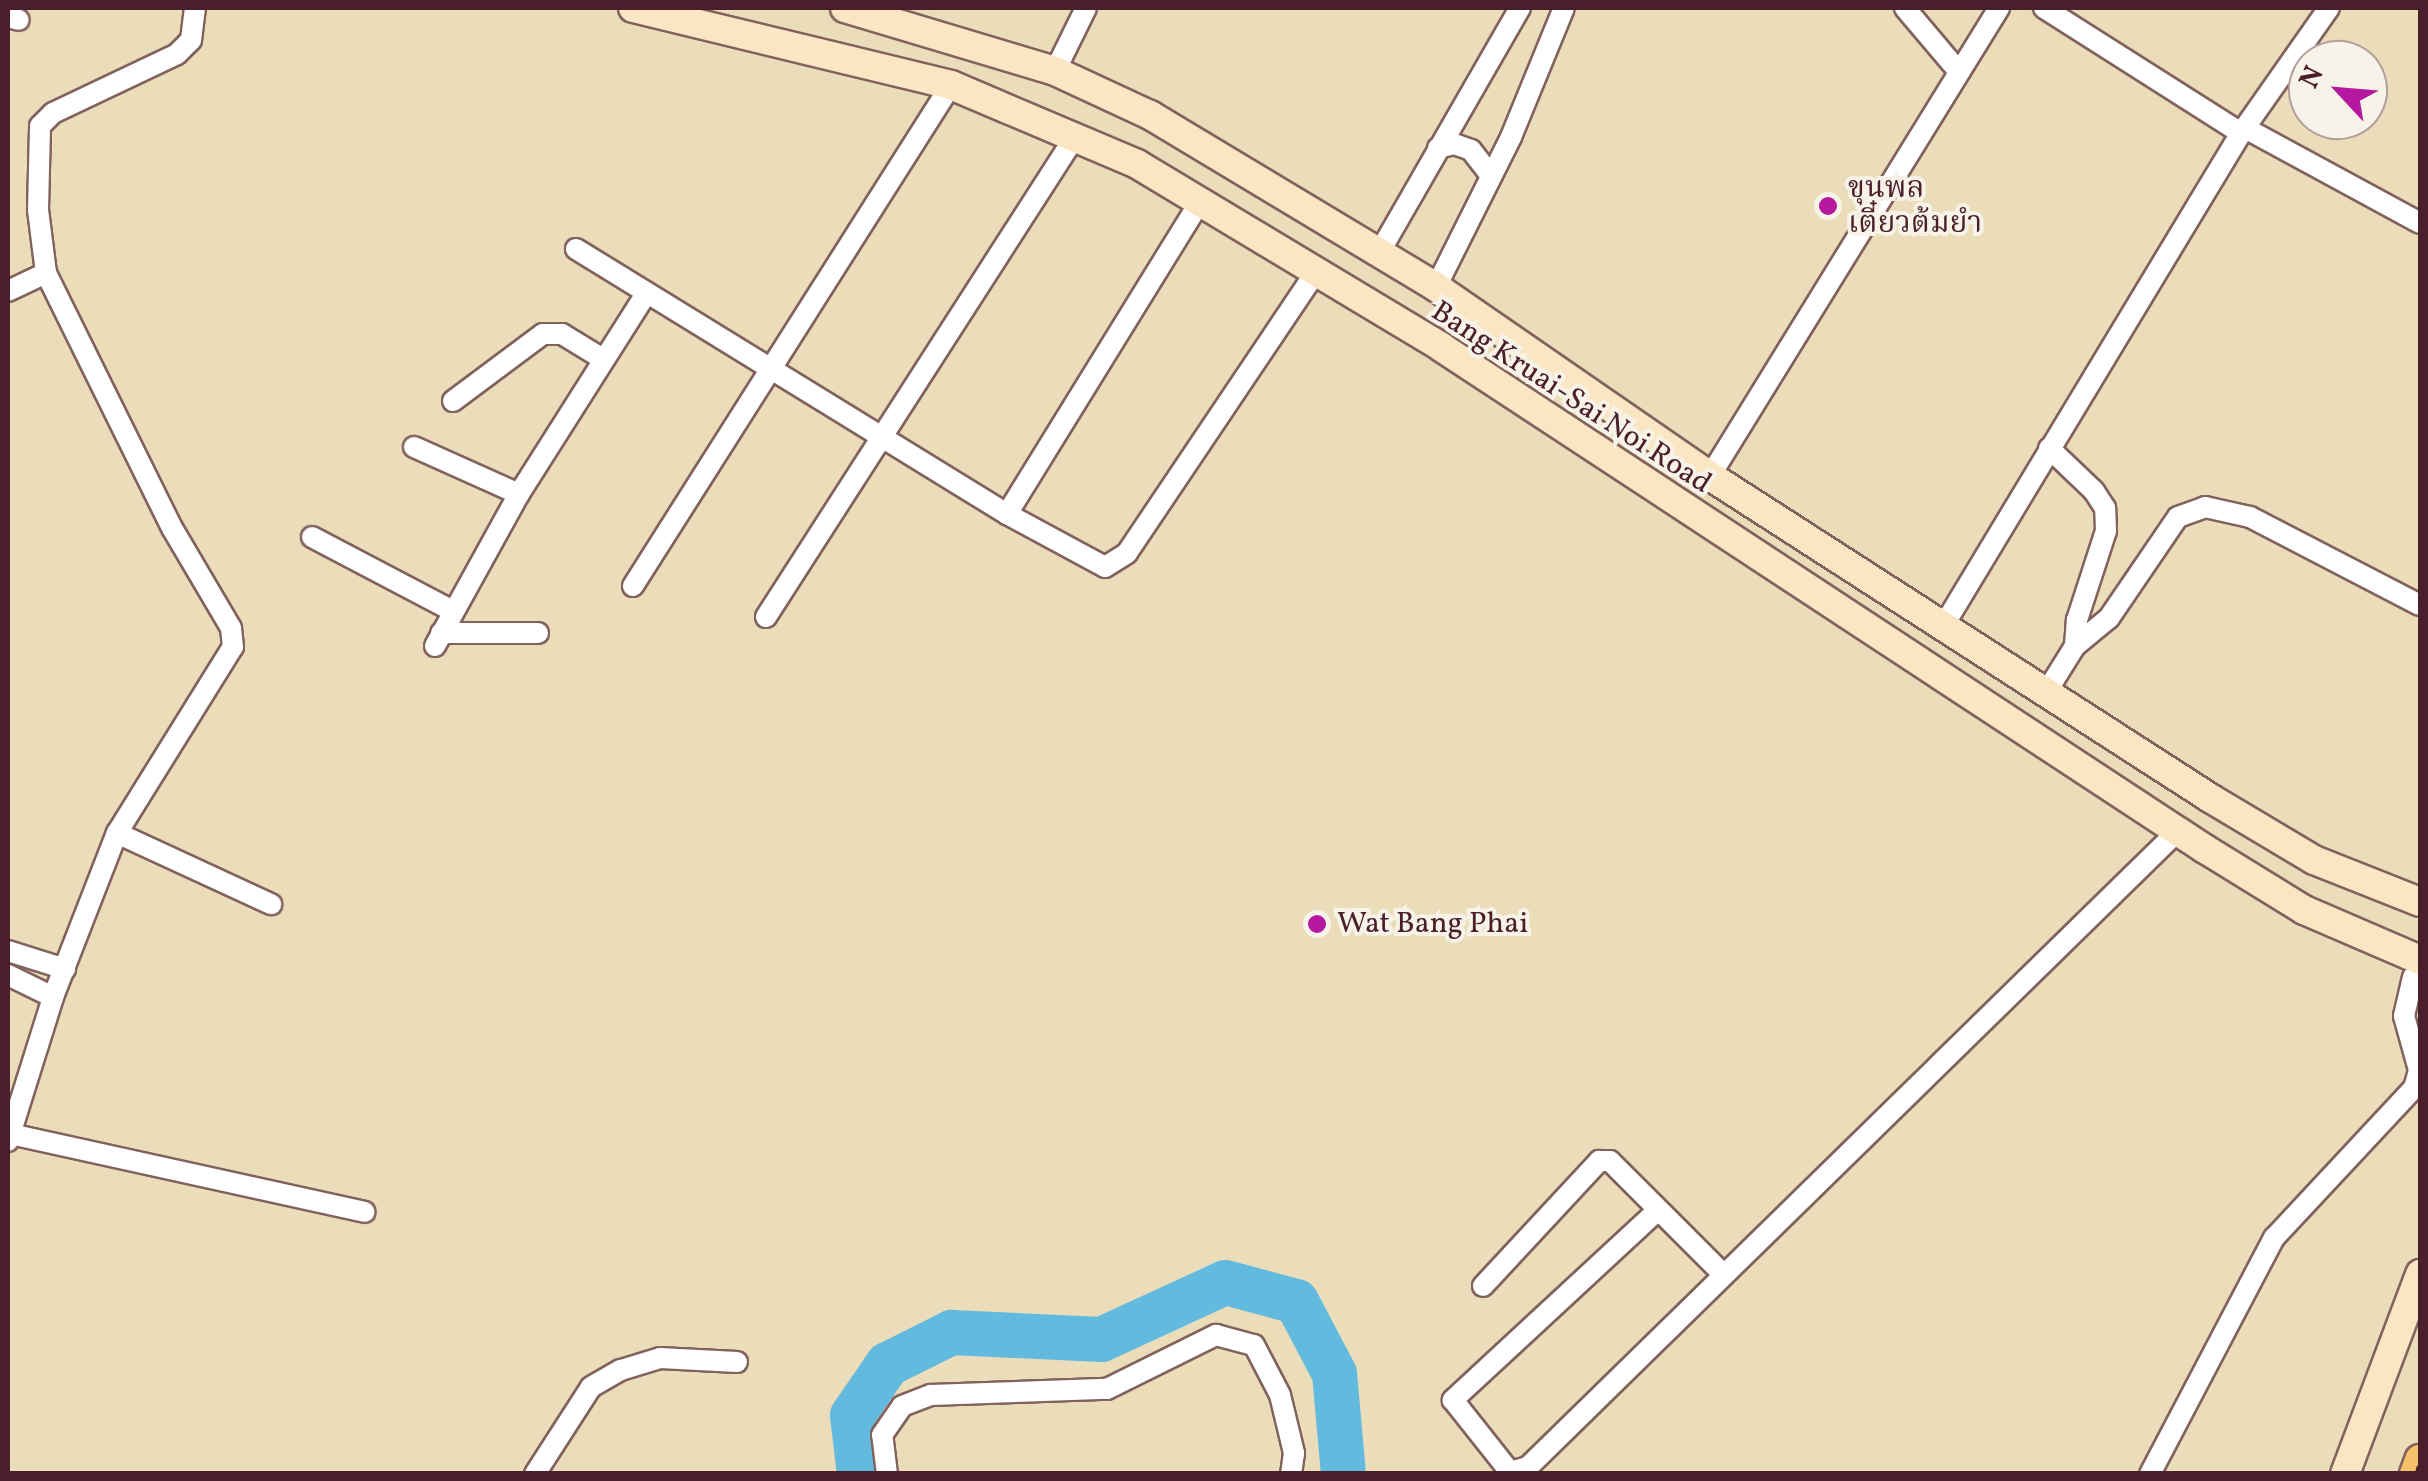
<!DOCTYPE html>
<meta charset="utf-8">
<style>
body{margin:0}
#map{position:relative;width:2428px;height:1481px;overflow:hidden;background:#ebddb9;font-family:Vollkorn,"Noto Serif Thai",serif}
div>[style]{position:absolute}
.river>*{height:45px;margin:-22.5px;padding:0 22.5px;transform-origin:22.5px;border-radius:22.5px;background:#62badf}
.roads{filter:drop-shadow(2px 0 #82625d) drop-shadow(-2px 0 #82625d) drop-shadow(0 2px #82625d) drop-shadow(0 -2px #82625d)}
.minor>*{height:20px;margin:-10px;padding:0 10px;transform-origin:10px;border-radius:10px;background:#fff}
.secondary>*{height:28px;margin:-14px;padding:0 14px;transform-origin:14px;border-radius:14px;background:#fbe6c4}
.primary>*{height:30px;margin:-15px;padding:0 15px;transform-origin:15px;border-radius:15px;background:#f5c16b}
.rail>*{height:8px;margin:-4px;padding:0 4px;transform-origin:4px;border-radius:4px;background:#4a1f2b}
.dots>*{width:28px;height:28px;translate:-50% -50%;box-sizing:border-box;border:5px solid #f7f3e8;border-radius:50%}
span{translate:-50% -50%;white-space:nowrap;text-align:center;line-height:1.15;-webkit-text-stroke:8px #f7f3e8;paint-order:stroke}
.poi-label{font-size:30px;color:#4a1f2b}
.left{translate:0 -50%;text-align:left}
.street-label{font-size:30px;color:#4a1f2b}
.frame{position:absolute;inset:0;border:10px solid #4a1f2b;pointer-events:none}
.north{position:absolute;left:2288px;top:40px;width:100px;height:100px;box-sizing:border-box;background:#f7f3e8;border:2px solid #b29e9c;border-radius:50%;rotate:296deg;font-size:28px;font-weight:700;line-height:40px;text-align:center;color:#4a1f2b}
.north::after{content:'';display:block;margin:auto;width:35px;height:45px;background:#b5179e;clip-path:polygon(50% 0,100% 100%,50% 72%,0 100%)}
</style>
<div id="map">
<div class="river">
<i style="left:859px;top:1474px;width:59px;rotate:-96.8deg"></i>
<i style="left:852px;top:1415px;width:62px;rotate:-55.5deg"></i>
<i style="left:887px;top:1364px;width:72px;rotate:-26.6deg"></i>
<i style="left:951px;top:1332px;width:150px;rotate:2.7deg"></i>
<i style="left:1101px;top:1339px;width:136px;rotate:-24.7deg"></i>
<i style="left:1225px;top:1282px;width:73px;rotate:15deg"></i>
<i style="left:1296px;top:1301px;width:81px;rotate:62.2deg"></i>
<i style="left:1334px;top:1373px;width:101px;rotate:84.9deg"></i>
</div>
<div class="roads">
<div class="minor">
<i style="left:1905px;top:8px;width:84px;rotate:49.8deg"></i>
<i style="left:2044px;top:8px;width:233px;rotate:32.4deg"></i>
<i style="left:8px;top:17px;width:11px;rotate:15deg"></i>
<i style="left:1055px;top:71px;width:70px;rotate:-63.8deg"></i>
<i style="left:2245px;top:128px;width:199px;rotate:28.5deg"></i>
<i style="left:1438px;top:148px;width:16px;rotate:-14deg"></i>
<i style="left:1454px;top:144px;width:18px;rotate:19deg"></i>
<i style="left:1471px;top:150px;width:33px;rotate:52deg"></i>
<i style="left:576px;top:249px;width:506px;rotate:31.59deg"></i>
<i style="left:1007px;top:514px;width:111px;rotate:28.4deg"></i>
<i style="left:1105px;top:567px;width:26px;rotate:-32deg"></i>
<i style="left:1127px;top:553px;width:339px;rotate:-56.1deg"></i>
<i style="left:1379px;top:253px;width:283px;rotate:-60.1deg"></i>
<i style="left:1436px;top:287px;width:168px;rotate:-63.4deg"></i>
<i style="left:1511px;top:137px;width:139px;rotate:-67.7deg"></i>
<i style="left:8px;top:291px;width:42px;rotate:-25.3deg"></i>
<i style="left:453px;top:401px;width:112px;rotate:-36.7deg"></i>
<i style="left:543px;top:334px;width:19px"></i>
<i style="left:562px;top:334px;width:48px;rotate:31.4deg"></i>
<i style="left:414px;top:447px;width:115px;rotate:24.1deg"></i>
<i style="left:1710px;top:476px;width:550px;rotate:-58.3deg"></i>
<i style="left:1007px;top:514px;width:368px;rotate:-58.3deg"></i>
<i style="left:312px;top:537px;width:159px;rotate:27.7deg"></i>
<i style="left:633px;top:586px;width:593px;rotate:-57.6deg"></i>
<i style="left:766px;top:617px;width:573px;rotate:-57.25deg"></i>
<i style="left:1944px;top:625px;width:575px;rotate:-58.88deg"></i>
<i style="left:2241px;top:133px;width:153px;rotate:-54.9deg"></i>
<i style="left:441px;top:633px;width:97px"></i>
<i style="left:435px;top:646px;width:174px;rotate:-61.1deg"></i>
<i style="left:519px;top:494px;width:237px;rotate:-57.6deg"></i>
<i style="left:2075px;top:646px;width:44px;rotate:-39.5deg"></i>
<i style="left:2109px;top:618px;width:122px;rotate:-55.7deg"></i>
<i style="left:2178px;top:517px;width:29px;rotate:-20deg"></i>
<i style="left:2205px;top:507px;width:46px;rotate:12.5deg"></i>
<i style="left:2250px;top:517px;width:191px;rotate:27.4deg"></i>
<i style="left:2047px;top:691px;width:53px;rotate:-58.1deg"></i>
<i style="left:2075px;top:646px;width:26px;rotate:-86deg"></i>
<i style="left:2077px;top:620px;width:94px;rotate:-72deg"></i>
<i style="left:2106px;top:531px;width:23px;rotate:-92deg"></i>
<i style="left:2105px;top:508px;width:20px;rotate:-123deg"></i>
<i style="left:2094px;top:491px;width:62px;rotate:-136.3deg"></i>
<i style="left:117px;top:833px;width:170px;rotate:24.8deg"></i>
<i style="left:8px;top:951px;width:60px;rotate:17.5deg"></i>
<i style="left:8px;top:975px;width:50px;rotate:26.1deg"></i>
<i style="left:10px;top:1134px;width:363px;rotate:12.4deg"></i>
<i style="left:8px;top:1141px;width:151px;rotate:-72.6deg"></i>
<i style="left:53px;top:997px;width:176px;rotate:-68.7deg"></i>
<i style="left:117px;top:833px;width:219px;rotate:-58.1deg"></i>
<i style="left:233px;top:647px;width:19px;rotate:-96deg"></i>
<i style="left:231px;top:628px;width:116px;rotate:-120.5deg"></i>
<i style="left:172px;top:528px;width:284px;rotate:-116.3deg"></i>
<i style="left:46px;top:273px;width:64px;rotate:-97.2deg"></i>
<i style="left:38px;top:210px;width:84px;rotate:-88.6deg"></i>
<i style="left:40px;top:126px;width:18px;rotate:-45deg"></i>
<i style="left:53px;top:113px;width:137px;rotate:-25.4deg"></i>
<i style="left:177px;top:54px;width:20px;rotate:-45deg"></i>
<i style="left:191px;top:40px;width:32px;rotate:-83deg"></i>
<i style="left:1658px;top:1210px;width:280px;rotate:137.2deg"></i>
<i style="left:1453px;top:1400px;width:92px;rotate:51.6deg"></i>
<i style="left:1510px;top:1472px;width:19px;rotate:-16deg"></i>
<i style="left:1528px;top:1467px;width:908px;rotate:-44.38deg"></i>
<i style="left:1483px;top:1286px;width:171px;rotate:-47.1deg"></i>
<i style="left:1599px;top:1161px;width:11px"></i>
<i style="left:1610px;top:1161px;width:161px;rotate:45deg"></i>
<i style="left:535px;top:1474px;width:103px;rotate:-57.2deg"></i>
<i style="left:591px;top:1387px;width:34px;rotate:-30deg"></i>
<i style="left:621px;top:1370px;width:41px;rotate:-17.1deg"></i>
<i style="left:660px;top:1358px;width:77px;rotate:3deg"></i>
<i style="left:887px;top:1474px;width:39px;rotate:-97deg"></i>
<i style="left:882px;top:1435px;width:35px;rotate:-55deg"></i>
<i style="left:902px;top:1406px;width:31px;rotate:-21deg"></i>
<i style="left:931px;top:1395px;width:176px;rotate:-2deg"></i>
<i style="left:1107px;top:1389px;width:122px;rotate:-26.4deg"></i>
<i style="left:1216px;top:1335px;width:39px;rotate:15deg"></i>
<i style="left:1254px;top:1345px;width:56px;rotate:62.5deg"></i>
<i style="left:1280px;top:1395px;width:60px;rotate:76.4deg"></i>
<i style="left:1294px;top:1453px;width:21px;rotate:98deg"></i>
<i style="left:2150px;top:1474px;width:267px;rotate:-62.3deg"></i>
<i style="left:2274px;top:1238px;width:205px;rotate:-47deg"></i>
<i style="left:2414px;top:1088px;width:19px;rotate:-74deg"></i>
<i style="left:2419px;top:1070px;width:56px;rotate:-105.5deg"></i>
<i style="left:2404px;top:1016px;width:40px;rotate:-77deg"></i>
</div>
<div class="secondary">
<i style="left:633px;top:8px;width:327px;rotate:13.6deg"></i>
<i style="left:951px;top:85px;width:202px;rotate:23deg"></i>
<i style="left:1137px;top:164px;width:355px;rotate:31deg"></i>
<i style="left:1441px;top:347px;width:914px;rotate:33.31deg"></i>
<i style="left:2205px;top:849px;width:116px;rotate:31.6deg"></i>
<i style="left:2304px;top:910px;width:126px;rotate:23.3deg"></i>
<i style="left:845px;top:8px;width:219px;rotate:16.7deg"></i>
<i style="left:1055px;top:71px;width:105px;rotate:24.9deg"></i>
<i style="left:1150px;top:115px;width:334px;rotate:31deg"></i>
<i style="left:1436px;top:287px;width:333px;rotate:34.6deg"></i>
<i style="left:1710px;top:476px;width:595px;rotate:32.78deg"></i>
<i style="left:2210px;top:798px;width:121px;rotate:30.8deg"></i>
<i style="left:2314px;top:860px;width:114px;rotate:21.6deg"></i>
<i style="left:2345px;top:1474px;width:214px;rotate:-69.4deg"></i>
</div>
<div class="primary">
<i style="left:2415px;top:1474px;width:15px;rotate:-70deg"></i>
</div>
</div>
<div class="rail">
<i style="left:2419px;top:1474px;width:5px;rotate:-79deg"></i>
</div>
<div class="dots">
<i style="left:1828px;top:206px;background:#b5179e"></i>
<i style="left:1317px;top:924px;background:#b5179e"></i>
</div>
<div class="poi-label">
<span class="left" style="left:1848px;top:206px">ขุนพล<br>เตี๋ยวต้มยำ</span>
<span class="left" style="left:1337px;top:924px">Wat Bang Phai</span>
</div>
<div class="street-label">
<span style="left:1571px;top:398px;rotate:33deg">Bang Kruai-Sai Noi Road</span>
</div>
<div class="frame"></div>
<div class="north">N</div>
</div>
